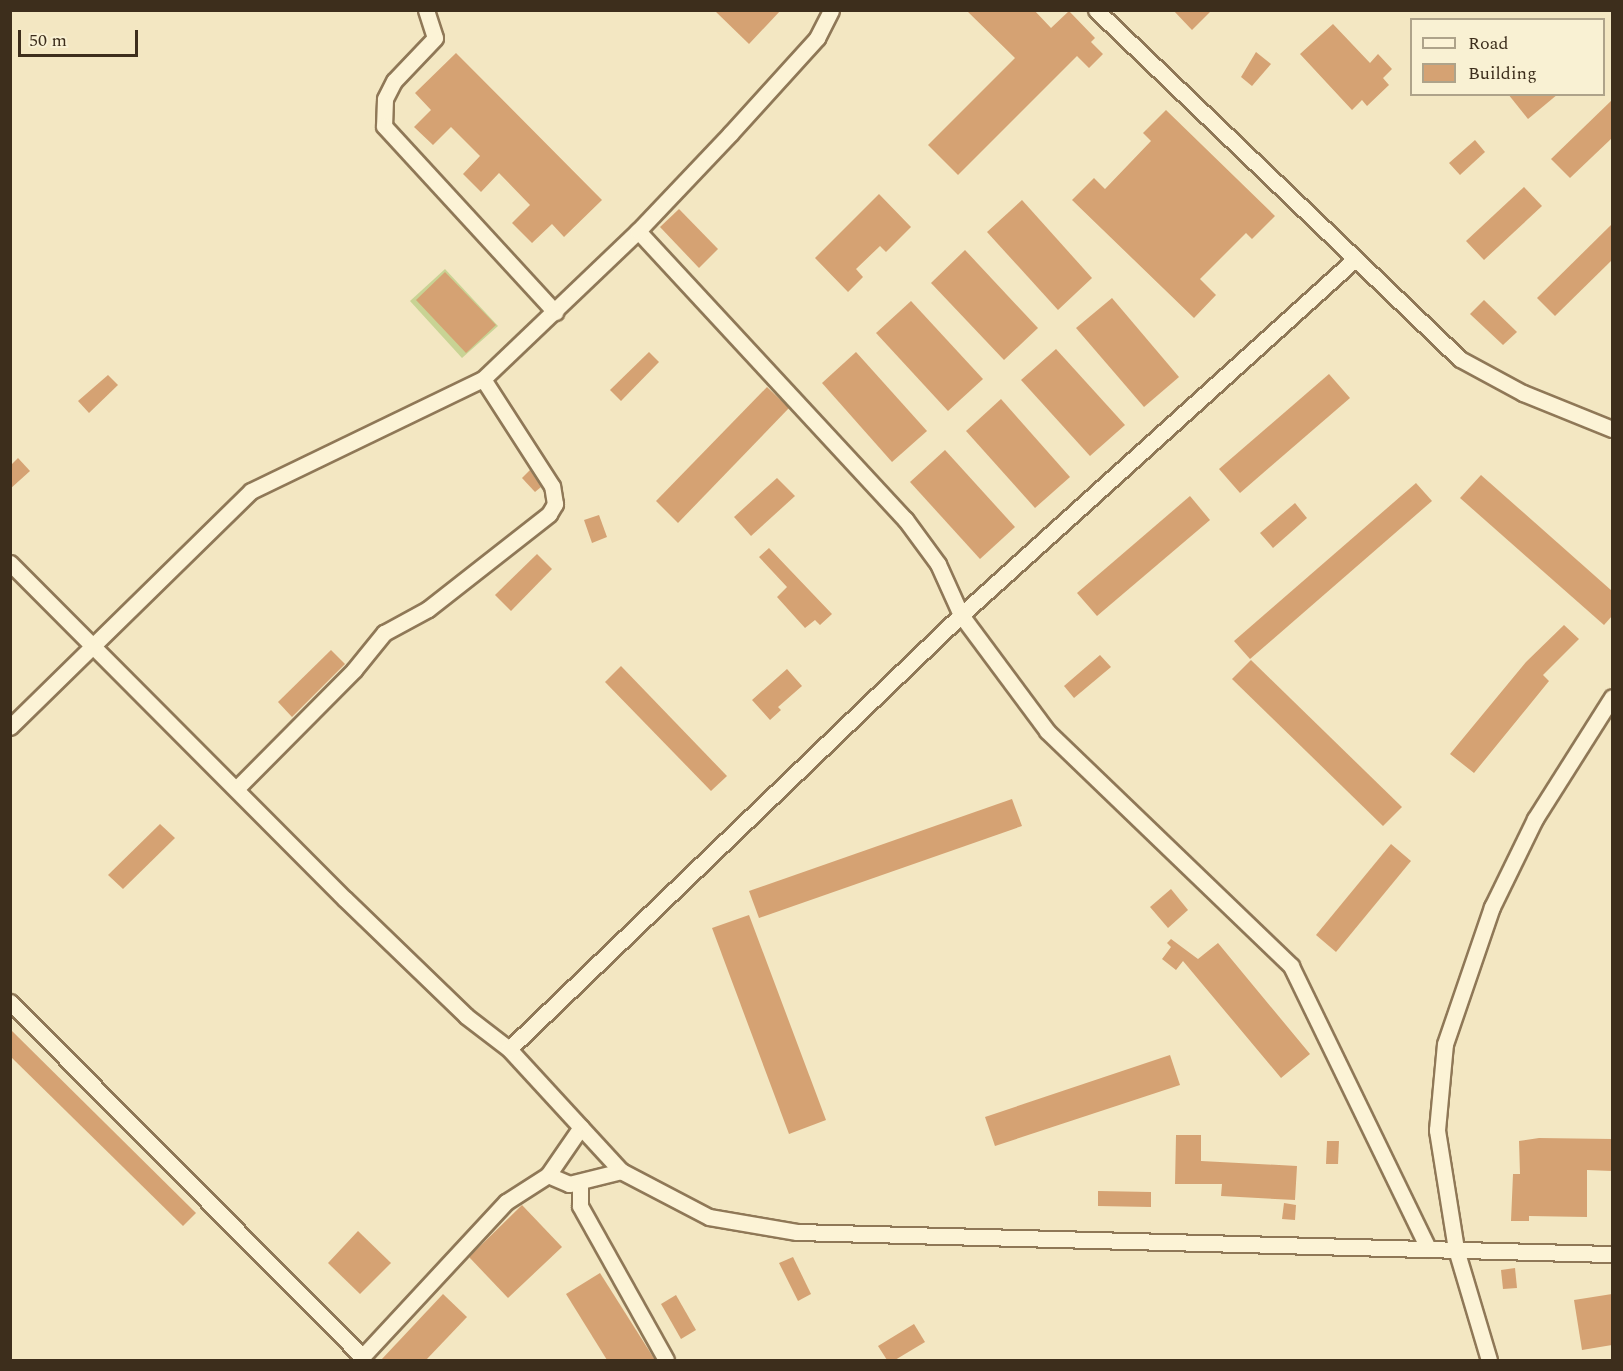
<!DOCTYPE html>
<style>
body{margin:0}
#map{position:relative;width:1623px;height:1371px;overflow:hidden;background:#f3e7c2;font-family:Spectral,serif}
div>[style]{position:absolute}
.green>*{inset:0;background:#c8d394}
.building>*{inset:0;background:#d5a273}
.roads{filter:drop-shadow(2px 0 #8f7857) drop-shadow(-2px 0 #8f7857) drop-shadow(0 2px #8f7857) drop-shadow(0 -2px #8f7857)}
.minor>*{height:15px;margin:-7.5px;padding:0 7.5px;transform-origin:7.5px;border-radius:7.5px;background:#fcf3d6}
span{translate:-50% -50%;white-space:nowrap;text-align:center;line-height:1.15;-webkit-text-stroke:4.5px #f9f1d3;paint-order:stroke}
.frame{position:absolute;inset:0;border:12px solid #3d2e1c;pointer-events:none}
.legend{position:absolute;left:1410px;top:18px;width:195px;height:78px;box-sizing:border-box;background:#f9f1d3;border:2px solid #aea38a;margin:0;padding:8px 10px;list-style:none;font-size:18px;color:#3d2e1c}
.legend li{display:flex;align-items:center;gap:12px;height:30px}
.legend b{width:30px;border:2px solid #aea38a}
.scale{position:absolute;left:18px;top:30px;width:120px;height:27px;box-sizing:border-box;border:3px solid #3d2e1c;border-top:0;padding-left:8px;font-size:18px;line-height:21px;white-space:nowrap;color:#3d2e1c;-webkit-text-stroke:4px #f9f1d3;paint-order:stroke}
</style>
<div id="map">
<div class="green">
<i style="clip-path:polygon(445px 269px,498px 326px,462px 358px,410px 301px)"></i>
</div>
<div class="building">
<i style="clip-path:polygon(714px 10px,781px 10px,749px 44px)"></i>
<i style="clip-path:polygon(966px 10px,1034px 10px,1051px 28px,1069px 11px,1095px 38px,1091px 42px,1103px 54px,1089px 68px,1077px 56px,958px 175px,928px 145px,1015px 58px)"></i>
<i style="clip-path:polygon(1173px 10px,1212px 10px,1192px 30px)"></i>
<i style="clip-path:polygon(1333px 24px,1370px 63px,1378px 54px,1392px 69px,1383px 78px,1389px 85px,1367px 106px,1362px 100px,1352px 110px,1300px 54px)"></i>
<i style="clip-path:polygon(1256px 52px,1271px 64px,1252px 86px,1241px 77px)"></i>
<i style="clip-path:polygon(456px 53px,602px 200px,564px 237px,552px 224px,532px 243px,512px 223px,530px 205px,499px 173px,481px 192px,463px 174px,480px 156px,451px 127px,433px 145px,414px 127px,431px 110px,415px 93px)"></i>
<i style="clip-path:polygon(1508px 94px,1558px 94px,1528px 119px)"></i>
<i style="clip-path:polygon(1612px 100px,1612px 138px,1570px 178px,1551px 159px)"></i>
<i style="clip-path:polygon(1166px 110px,1275px 216px,1252px 239px,1246px 233px,1200px 279px,1216px 295px,1194px 318px,1072px 200px,1094px 178px,1105px 189px,1151px 141px,1143px 133px)"></i>
<i style="clip-path:polygon(1475px 140px,1485px 152px,1460px 175px,1449px 163px)"></i>
<i style="clip-path:polygon(1524px 187px,1542px 206px,1484px 260px,1466px 241px)"></i>
<i style="clip-path:polygon(879px 194px,911px 227px,886px 252px,880px 246px,856px 269px,863px 277px,848px 292px,815px 258px)"></i>
<i style="clip-path:polygon(1022px 200px,1092px 278px,1058px 310px,987px 232px)"></i>
<i style="clip-path:polygon(679px 209px,718px 249px,699px 268px,660px 227px)"></i>
<i style="clip-path:polygon(1612px 224px,1612px 260px,1555px 316px,1537px 298px)"></i>
<i style="clip-path:polygon(965px 250px,1038px 328px,1004px 360px,931px 283px)"></i>
<i style="clip-path:polygon(445px 272px,496px 325px,466px 353px,416px 300px)"></i>
<i style="clip-path:polygon(1112px 298px,1179px 377px,1144px 407px,1076px 328px)"></i>
<i style="clip-path:polygon(1484px 300px,1517px 332px,1503px 345px,1470px 314px)"></i>
<i style="clip-path:polygon(911px 301px,983px 379px,948px 411px,876px 333px)"></i>
<i style="clip-path:polygon(1056px 349px,1125px 425px,1090px 456px,1021px 380px)"></i>
<i style="clip-path:polygon(649px 352px,659px 362px,621px 401px,610px 390px)"></i>
<i style="clip-path:polygon(856px 352px,927px 431px,892px 462px,822px 383px)"></i>
<i style="clip-path:polygon(1329px 374px,1350px 398px,1240px 493px,1219px 469px)"></i>
<i style="clip-path:polygon(108px 375px,118px 385px,89px 413px,78px 401px)"></i>
<i style="clip-path:polygon(767px 387px,789px 408px,678px 523px,656px 501px)"></i>
<i style="clip-path:polygon(1001px 399px,1070px 477px,1035px 508px,966px 431px)"></i>
<i style="clip-path:polygon(945px 450px,1015px 527px,980px 559px,910px 482px)"></i>
<i style="clip-path:polygon(18px 458px,30px 471px,10px 489px,10px 466px)"></i>
<i style="clip-path:polygon(530px 470px,541px 487px,535px 492px,522px 478px)"></i>
<i style="clip-path:polygon(1481px 475px,1612px 591px,1612px 616px,1604px 625px,1460px 498px)"></i>
<i style="clip-path:polygon(777px 478px,795px 496px,751px 536px,734px 517px)"></i>
<i style="clip-path:polygon(1416px 483px,1432px 501px,1250px 659px,1234px 641px)"></i>
<i style="clip-path:polygon(1190px 496px,1210px 520px,1097px 616px,1077px 593px)"></i>
<i style="clip-path:polygon(1295px 503px,1307px 518px,1273px 548px,1260px 533px)"></i>
<i style="clip-path:polygon(599px 515px,607px 537px,592px 543px,584px 520px)"></i>
<i style="clip-path:polygon(769px 548px,832px 614px,820px 625px,815px 620px,805px 628px,777px 597px,787px 587px,759px 557px)"></i>
<i style="clip-path:polygon(537px 554px,552px 569px,511px 611px,495px 595px)"></i>
<i style="clip-path:polygon(1564px 625px,1579px 639px,1543px 675px,1549px 681px,1474px 773px,1450px 754px,1526px 662px)"></i>
<i style="clip-path:polygon(331px 650px,345px 664px,292px 717px,278px 702px)"></i>
<i style="clip-path:polygon(1100px 655px,1111px 667px,1074px 698px,1064px 686px)"></i>
<i style="clip-path:polygon(1251px 660px,1402px 807px,1383px 826px,1232px 679px)"></i>
<i style="clip-path:polygon(621px 666px,727px 776px,711px 791px,605px 682px)"></i>
<i style="clip-path:polygon(787px 669px,802px 686px,778px 707px,781px 710px,770px 720px,752px 700px)"></i>
<i style="clip-path:polygon(1012px 799px,1022px 826px,759px 918px,749px 891px)"></i>
<i style="clip-path:polygon(160px 824px,175px 838px,123px 889px,108px 875px)"></i>
<i style="clip-path:polygon(1391px 844px,1411px 861px,1336px 952px,1316px 935px)"></i>
<i style="clip-path:polygon(1171px 889px,1188px 910px,1168px 928px,1150px 907px)"></i>
<i style="clip-path:polygon(749px 915px,826px 1120px,789px 1134px,712px 928px)"></i>
<i style="clip-path:polygon(1171px 939px,1198px 959px,1218px 943px,1310px 1054px,1281px 1078px,1183px 961px,1176px 970px,1162px 959px,1171px 947px,1167px 943px)"></i>
<i style="clip-path:polygon(10px 1029px,196px 1213px,183px 1226px,10px 1056px)"></i>
<i style="clip-path:polygon(1170px 1055px,1180px 1085px,995px 1146px,985px 1117px)"></i>
<i style="clip-path:polygon(1176px 1135px,1201px 1135px,1201px 1161px,1297px 1166px,1295px 1200px,1221px 1196px,1222px 1184px,1175px 1184px)"></i>
<i style="clip-path:polygon(1539px 1138px,1612px 1139px,1612px 1171px,1587px 1170px,1587px 1217px,1529px 1216px,1529px 1221px,1511px 1221px,1513px 1174px,1520px 1174px,1519px 1141px)"></i>
<i style="clip-path:polygon(1327px 1141px,1339px 1141px,1338px 1164px,1326px 1164px)"></i>
<i style="clip-path:polygon(1098px 1191px,1151px 1192px,1151px 1207px,1098px 1206px)"></i>
<i style="clip-path:polygon(1284px 1203px,1296px 1205px,1295px 1220px,1282px 1219px)"></i>
<i style="clip-path:polygon(522px 1205px,562px 1247px,508px 1298px,469px 1257px)"></i>
<i style="clip-path:polygon(358px 1231px,391px 1263px,360px 1294px,328px 1263px)"></i>
<i style="clip-path:polygon(793px 1257px,811px 1294px,798px 1301px,779px 1263px)"></i>
<i style="clip-path:polygon(1515px 1268px,1517px 1288px,1503px 1289px,1501px 1270px)"></i>
<i style="clip-path:polygon(600px 1273px,655px 1360px,607px 1360px,566px 1294px)"></i>
<i style="clip-path:polygon(443px 1294px,467px 1317px,426px 1360px,381px 1360px)"></i>
<i style="clip-path:polygon(1612px 1294px,1612px 1345px,1582px 1350px,1574px 1300px)"></i>
<i style="clip-path:polygon(676px 1295px,696px 1330px,681px 1339px,661px 1304px)"></i>
<i style="clip-path:polygon(914px 1324px,925px 1342px,895px 1360px,887px 1360px,878px 1346px)"></i>
</div>
<div class="roads">
<div class="minor">
<i style="left:426px;top:10px;width:29px;rotate:72deg"></i>
<i style="left:435px;top:38px;width:59px;rotate:133.6deg"></i>
<i style="left:394px;top:81px;width:20px;rotate:117deg"></i>
<i style="left:385px;top:99px;width:27px;rotate:92deg"></i>
<i style="left:384px;top:126px;width:253px;rotate:47.4deg"></i>
<i style="left:1096px;top:10px;width:504px;rotate:43.79deg"></i>
<i style="left:1460px;top:359px;width:72px;rotate:28.4deg"></i>
<i style="left:1523px;top:393px;width:96px;rotate:22deg"></i>
<i style="left:638px;top:231px;width:393px;rotate:47.2deg"></i>
<i style="left:905px;top:519px;width:56px;rotate:53.7deg"></i>
<i style="left:938px;top:564px;width:56px;rotate:65.7deg"></i>
<i style="left:961px;top:615px;width:144px;rotate:53.4deg"></i>
<i style="left:1047px;top:731px;width:339px;rotate:43.9deg"></i>
<i style="left:1291px;top:966px;width:314px;rotate:64.1deg"></i>
<i style="left:10px;top:563px;width:474px;rotate:45.1deg"></i>
<i style="left:345px;top:899px;width:168px;rotate:44deg"></i>
<i style="left:466px;top:1016px;width:54px;rotate:37.5deg"></i>
<i style="left:509px;top:1049px;width:166px;rotate:47.4deg"></i>
<i style="left:10px;top:727px;width:337px;rotate:-44.4deg"></i>
<i style="left:251px;top:491px;width:258px;rotate:-25.8deg"></i>
<i style="left:483px;top:379px;width:214px;rotate:-43.7deg"></i>
<i style="left:638px;top:231px;width:134px;rotate:-46.5deg"></i>
<i style="left:730px;top:134px;width:130px;rotate:-47.8deg"></i>
<i style="left:817px;top:38px;width:31px;rotate:-63deg"></i>
<i style="left:236px;top:789px;width:168px;rotate:-45.2deg"></i>
<i style="left:354px;top:670px;width:48px;rotate:-51deg"></i>
<i style="left:384px;top:633px;width:50px;rotate:-28.6deg"></i>
<i style="left:428px;top:609px;width:154px;rotate:-38.1deg"></i>
<i style="left:549px;top:514px;width:12px;rotate:-59deg"></i>
<i style="left:555px;top:504px;width:18px;rotate:-99deg"></i>
<i style="left:552px;top:486px;width:127px;rotate:-122.8deg"></i>
<i style="left:10px;top:1002px;width:500px;rotate:45.2deg"></i>
<i style="left:362px;top:1357px;width:212px;rotate:-47.1deg"></i>
<i style="left:506px;top:1202px;width:50px;rotate:-32.7deg"></i>
<i style="left:548px;top:1175px;width:58px;rotate:-55.5deg"></i>
<i style="left:509px;top:1049px;width:627px;rotate:-43.84deg"></i>
<i style="left:961px;top:615px;width:531px;rotate:-42.1deg"></i>
<i style="left:548px;top:1175px;width:23px;rotate:23deg"></i>
<i style="left:569px;top:1184px;width:54px;rotate:-14deg"></i>
<i style="left:621px;top:1171px;width:99px;rotate:27.6deg"></i>
<i style="left:709px;top:1217px;width:89px;rotate:9.7deg"></i>
<i style="left:797px;top:1232px;width:815px;rotate:1.55deg"></i>
<i style="left:580px;top:1183px;width:23px;rotate:90deg"></i>
<i style="left:580px;top:1206px;width:176px;rotate:60.8deg"></i>
<i style="left:1489px;top:1360px;width:116px;rotate:-106.6deg"></i>
<i style="left:1456px;top:1249px;width:121px;rotate:-99.1deg"></i>
<i style="left:1437px;top:1130px;width:86px;rotate:-84.7deg"></i>
<i style="left:1445px;top:1044px;width:145px;rotate:-71.1deg"></i>
<i style="left:1492px;top:907px;width:98px;rotate:-64deg"></i>
<i style="left:1535px;top:819px;width:144px;rotate:-57.7deg"></i>
</div>
</div>
<div class="frame"></div>
<ul class="legend">
<li><b style="height:8px;background:#fcf3d6"></b>Road</li>
<li><b style="height:16px;background:#d5a273"></b>Building</li>
</ul>
<div class="scale">50 m</div>
</div>
